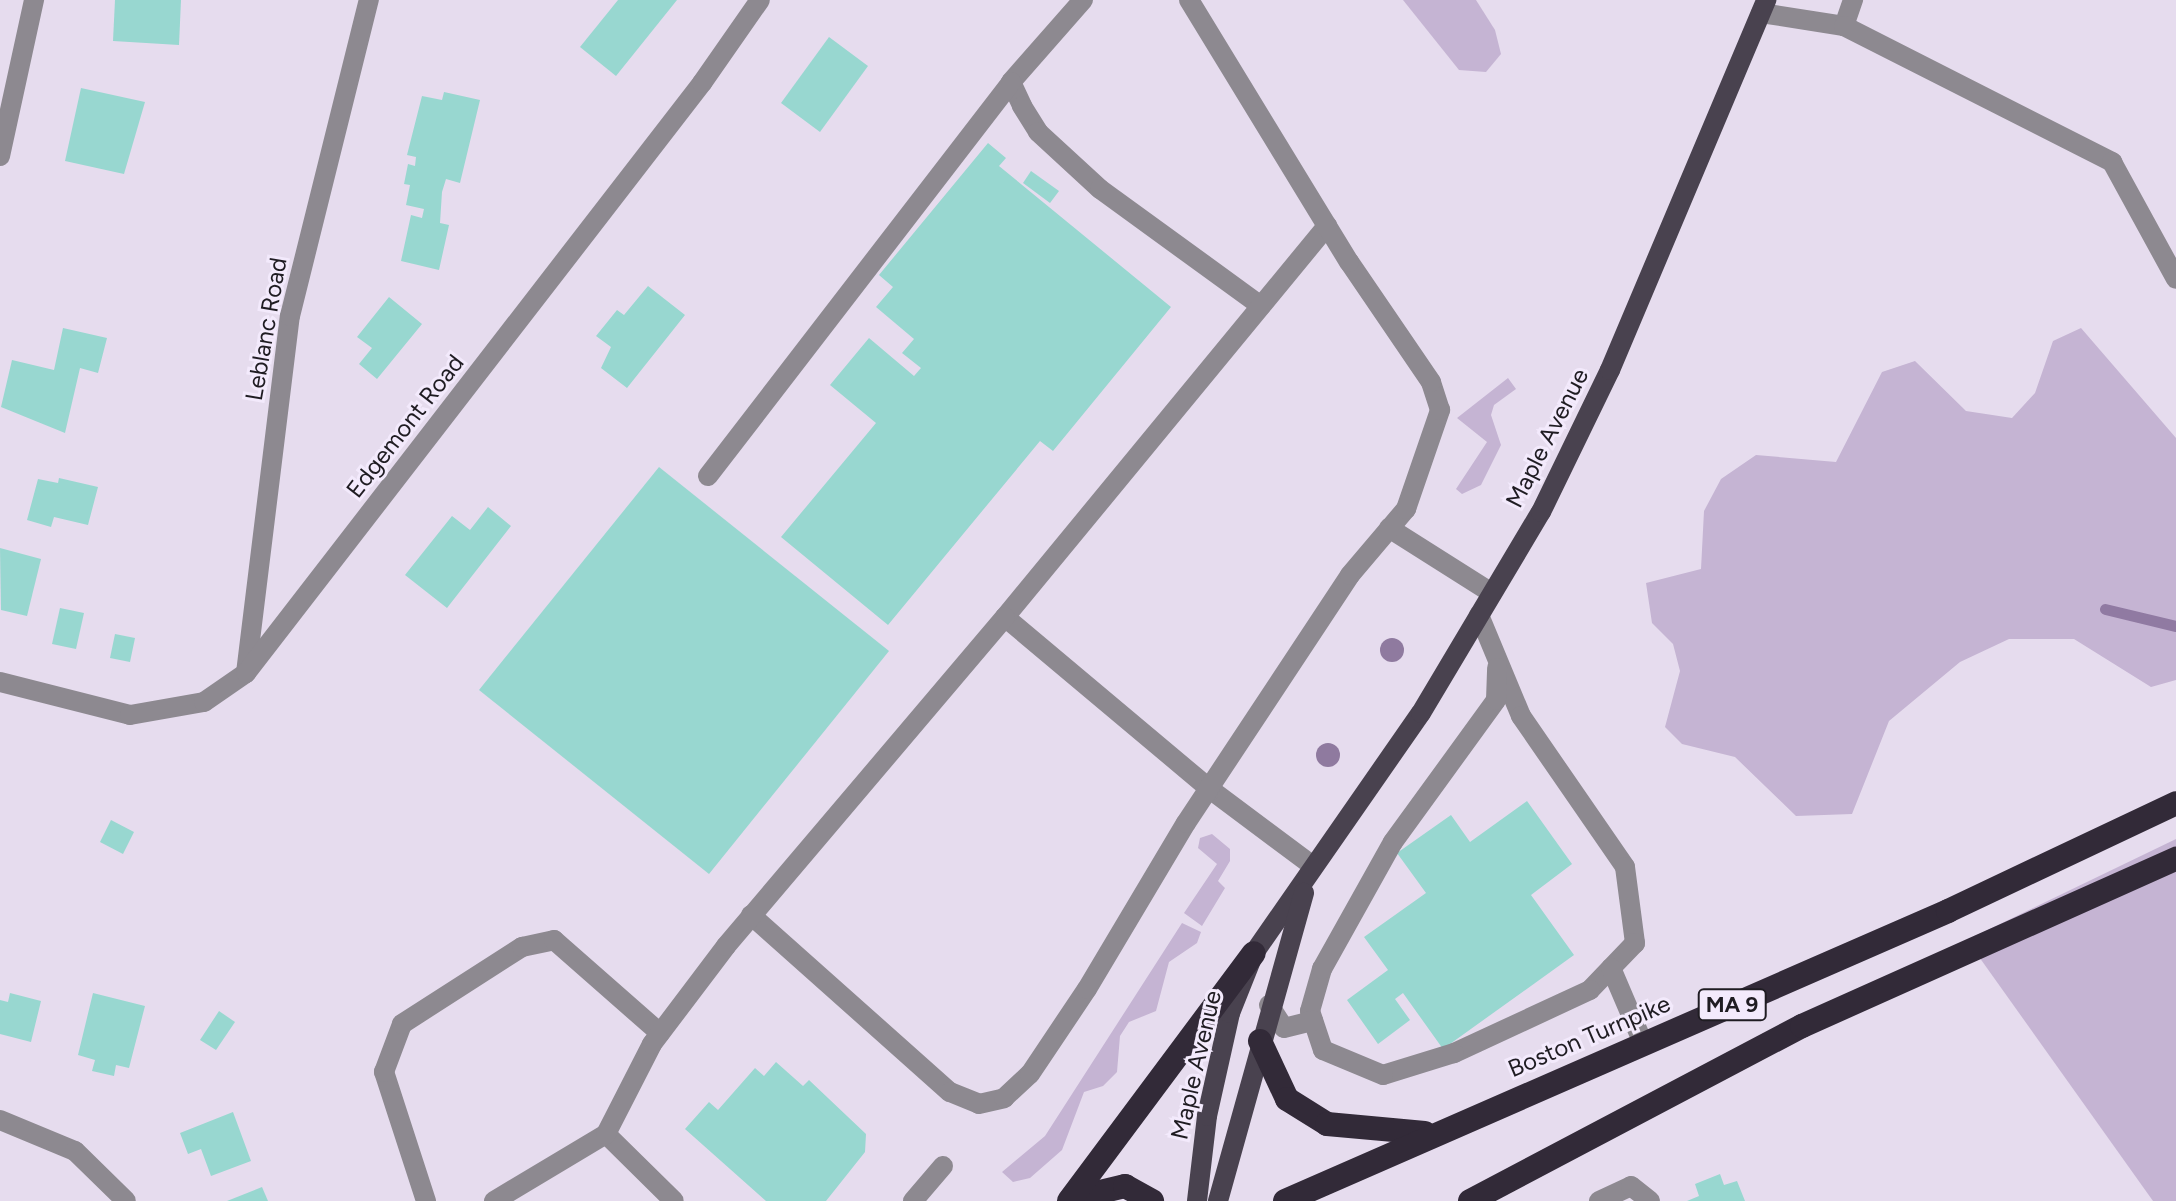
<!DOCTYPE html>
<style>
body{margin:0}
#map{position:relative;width:2176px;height:1201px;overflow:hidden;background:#e6dcee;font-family:Figtree,sans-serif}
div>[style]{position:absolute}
.green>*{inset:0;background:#c5b4d3}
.stream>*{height:11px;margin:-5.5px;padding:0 5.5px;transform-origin:5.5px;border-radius:5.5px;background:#907aa2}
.building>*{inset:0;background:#98d7d0}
.minor>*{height:20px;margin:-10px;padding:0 10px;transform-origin:10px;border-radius:10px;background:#8d8990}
.major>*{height:20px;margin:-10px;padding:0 10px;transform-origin:10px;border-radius:10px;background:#49424f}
.highway>*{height:24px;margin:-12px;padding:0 12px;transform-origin:12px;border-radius:12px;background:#322a38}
.trees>*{width:24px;height:24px;margin:-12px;border-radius:50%;background:#8f7a9f}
span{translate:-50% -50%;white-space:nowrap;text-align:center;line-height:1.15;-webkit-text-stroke:6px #f3eafc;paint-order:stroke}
.shield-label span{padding:2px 6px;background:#f3eafc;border:2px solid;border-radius:6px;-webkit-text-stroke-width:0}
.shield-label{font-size:22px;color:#1f1c22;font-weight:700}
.street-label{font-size:24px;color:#1f1c22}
</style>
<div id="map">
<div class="green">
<i style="clip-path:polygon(1403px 0,1476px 0,1495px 30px,1501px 54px,1486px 72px,1459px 70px)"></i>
<i style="clip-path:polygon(2081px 328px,2176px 438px,2176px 680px,2151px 687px,2074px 639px,2009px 639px,1960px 662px,1889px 721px,1852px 814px,1796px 816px,1735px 757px,1682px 744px,1665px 727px,1680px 671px,1673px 644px,1652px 623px,1646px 583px,1701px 569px,1704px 511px,1721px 479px,1756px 455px,1836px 462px,1882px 372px,1915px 361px,1966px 411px,2012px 418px,2035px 393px,2053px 341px)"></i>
<i style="clip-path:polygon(1508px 378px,1516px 389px,1494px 405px,1491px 415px,1501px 445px,1481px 485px,1462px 494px,1456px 489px,1487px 442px,1457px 418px)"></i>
<i style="clip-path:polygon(1212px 834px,1230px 849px,1230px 861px,1218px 881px,1225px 888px,1202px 926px,1184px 913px,1217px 864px,1198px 848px,1200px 838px)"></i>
<i style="clip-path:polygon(2176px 839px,2176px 1201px,2153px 1201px,1967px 940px)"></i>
<i style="clip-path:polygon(1182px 923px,1201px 932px,1197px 943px,1169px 962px,1156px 1011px,1129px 1022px,1120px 1036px,1117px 1072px,1103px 1086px,1084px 1092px,1062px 1150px,1030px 1178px,1013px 1182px,1002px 1172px,1045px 1136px)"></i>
</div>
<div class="stream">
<i style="left:2105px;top:609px;width:73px;rotate:13.5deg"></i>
</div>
<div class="building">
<i style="clip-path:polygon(115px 0,181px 0,179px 45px,113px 41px)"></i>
<i style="clip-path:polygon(618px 0,677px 0,616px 76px,580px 47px)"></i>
<i style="clip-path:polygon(829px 37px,868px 66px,820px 132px,781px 103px)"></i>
<i style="clip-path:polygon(81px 88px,145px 102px,124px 174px,65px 161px)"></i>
<i style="clip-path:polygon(444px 92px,480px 100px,460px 183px,446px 179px,442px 192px,440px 223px,449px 225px,439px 270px,401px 261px,411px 215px,422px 218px,424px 209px,406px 205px,410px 185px,404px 184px,408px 164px,415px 166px,416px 157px,407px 155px,422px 96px,442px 100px)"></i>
<i style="clip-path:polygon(988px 143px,1006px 158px,999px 166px,1171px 307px,1053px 451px,1040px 441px,888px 625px,781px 537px,876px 423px,830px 385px,869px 338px,914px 376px,921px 368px,902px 353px,914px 339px,876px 307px,893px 287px,879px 275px)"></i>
<i style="clip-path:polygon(1031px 171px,1059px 191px,1050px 203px,1023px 183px)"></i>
<i style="clip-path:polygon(648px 286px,685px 315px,627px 388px,601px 368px,611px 347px,596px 336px,617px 310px,624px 315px)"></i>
<i style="clip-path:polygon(389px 297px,422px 324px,377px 379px,359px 364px,372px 348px,357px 337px)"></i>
<i style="clip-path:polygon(63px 328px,107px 338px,98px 373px,80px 368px,65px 433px,1px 407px,12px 360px,54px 370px)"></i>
<i style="clip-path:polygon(659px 467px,889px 651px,709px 874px,479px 690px)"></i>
<i style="clip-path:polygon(59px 478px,98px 487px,88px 525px,54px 517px,51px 527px,27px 520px,38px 479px,58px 483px)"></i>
<i style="clip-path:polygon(488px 507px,511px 526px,447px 608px,405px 575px,452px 516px,470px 530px)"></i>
<i style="clip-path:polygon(0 548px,41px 559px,27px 616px,1px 610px)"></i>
<i style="clip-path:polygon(60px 608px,84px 613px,76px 649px,52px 644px)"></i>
<i style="clip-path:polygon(115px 634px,135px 638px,130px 662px,110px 658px)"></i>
<i style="clip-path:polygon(1527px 801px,1572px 864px,1531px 895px,1574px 955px,1443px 1049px,1403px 993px,1395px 999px,1410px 1020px,1378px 1044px,1347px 1000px,1388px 970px,1364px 937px,1426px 893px,1397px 853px,1451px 815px,1470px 842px)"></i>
<i style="clip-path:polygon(111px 820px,134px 832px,123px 854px,100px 842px)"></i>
<i style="clip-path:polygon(10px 993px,41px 1001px,31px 1042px,0 1034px,0 1000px,8px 1002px)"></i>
<i style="clip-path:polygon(93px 993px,145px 1006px,129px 1068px,116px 1065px,114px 1076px,92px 1071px,95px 1060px,78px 1055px)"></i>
<i style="clip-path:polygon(219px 1011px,235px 1022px,216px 1050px,200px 1040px)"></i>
<i style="clip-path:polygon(776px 1062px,803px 1086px,809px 1080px,866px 1134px,865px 1152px,826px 1201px,766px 1201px,685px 1129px,709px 1102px,718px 1110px,755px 1068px,764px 1076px)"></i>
<i style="clip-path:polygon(233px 1112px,251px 1161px,211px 1176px,201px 1149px,188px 1154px,180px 1133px)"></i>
<i style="clip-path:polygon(1720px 1174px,1724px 1185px,1737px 1181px,1745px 1201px,1687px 1201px,1699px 1196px,1695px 1184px)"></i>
<i style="clip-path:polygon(262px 1187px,268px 1201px,227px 1201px)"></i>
</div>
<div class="minor">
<i style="left:1083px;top:0;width:109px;rotate:131.3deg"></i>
<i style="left:1011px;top:82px;width:26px;rotate:65deg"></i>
<i style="left:1022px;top:106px;width:31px;rotate:58deg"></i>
<i style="left:1038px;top:132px;width:84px;rotate:42.6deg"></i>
<i style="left:1100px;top:189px;width:199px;rotate:36deg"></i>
<i style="left:1761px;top:13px;width:84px;rotate:8.9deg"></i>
<i style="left:1844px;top:26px;width:28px;rotate:-71deg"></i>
<i style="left:1844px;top:26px;width:301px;rotate:26.9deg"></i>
<i style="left:2112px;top:162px;width:133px;rotate:61.3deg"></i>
<i style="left:0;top:156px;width:160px;rotate:-77.7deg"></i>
<i style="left:708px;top:476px;width:497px;rotate:-52.4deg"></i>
<i style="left:1389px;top:528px;width:122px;rotate:32.3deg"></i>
<i style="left:1479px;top:615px;width:109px;rotate:67.4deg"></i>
<i style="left:1521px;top:716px;width:183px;rotate:55.4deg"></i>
<i style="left:1625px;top:867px;width:77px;rotate:82.5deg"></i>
<i style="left:1635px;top:943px;width:65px;rotate:133.8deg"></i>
<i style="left:1590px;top:990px;width:150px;rotate:155.1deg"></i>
<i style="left:1454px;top:1053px;width:74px;rotate:162.8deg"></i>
<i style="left:1383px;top:1075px;width:65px;rotate:-157.4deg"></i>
<i style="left:1323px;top:1050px;width:41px;rotate:-108.4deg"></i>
<i style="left:1310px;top:1011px;width:44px;rotate:-74.1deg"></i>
<i style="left:1322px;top:969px;width:145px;rotate:-60.8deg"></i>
<i style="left:1393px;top:842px;width:175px;rotate:-54deg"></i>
<i style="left:1496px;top:700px;width:32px;rotate:-88deg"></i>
<i style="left:246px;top:673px;width:360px;rotate:-83deg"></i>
<i style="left:290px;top:316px;width:326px;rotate:-76deg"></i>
<i style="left:0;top:682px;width:134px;rotate:14.2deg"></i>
<i style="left:130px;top:715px;width:75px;rotate:-10deg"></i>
<i style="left:204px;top:702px;width:51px;rotate:-34.6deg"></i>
<i style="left:246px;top:673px;width:746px;rotate:-52.3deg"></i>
<i style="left:702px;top:83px;width:101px;rotate:-55.1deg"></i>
<i style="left:1313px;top:866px;width:127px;rotate:-143.3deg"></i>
<i style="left:1211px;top:790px;width:269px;rotate:-140deg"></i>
<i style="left:1005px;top:617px;width:507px;rotate:-50.53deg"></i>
<i style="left:751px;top:915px;width:266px;rotate:41.7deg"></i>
<i style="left:950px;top:1092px;width:31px;rotate:22deg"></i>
<i style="left:979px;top:1104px;width:26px;rotate:-13deg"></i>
<i style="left:1004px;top:1098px;width:35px;rotate:-43deg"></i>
<i style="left:1030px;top:1074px;width:102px;rotate:-56.2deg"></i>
<i style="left:1087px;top:989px;width:193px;rotate:-59.2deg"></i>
<i style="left:1186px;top:823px;width:297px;rotate:-56.5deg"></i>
<i style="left:1350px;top:575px;width:87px;rotate:-49.7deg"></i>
<i style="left:1406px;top:509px;width:105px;rotate:-71deg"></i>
<i style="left:1440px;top:410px;width:29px;rotate:-108deg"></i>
<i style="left:1431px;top:382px;width:145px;rotate:-124.3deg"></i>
<i style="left:1349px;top:262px;width:307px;rotate:-121.4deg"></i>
<i style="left:1611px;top:968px;width:82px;rotate:66.9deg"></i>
<i style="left:1269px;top:1005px;width:27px;rotate:57deg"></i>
<i style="left:1284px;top:1028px;width:30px;rotate:-14deg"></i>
<i style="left:0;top:1120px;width:81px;rotate:22.5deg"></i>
<i style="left:75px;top:1151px;width:71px;rotate:44.4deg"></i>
<i style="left:606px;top:1134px;width:95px;rotate:44.6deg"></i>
<i style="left:426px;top:1201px;width:136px;rotate:-108deg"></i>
<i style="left:384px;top:1072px;width:51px;rotate:-69.4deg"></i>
<i style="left:402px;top:1024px;width:143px;rotate:-32.7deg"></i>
<i style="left:522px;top:947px;width:33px;rotate:-12deg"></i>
<i style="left:554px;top:940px;width:141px;rotate:41.3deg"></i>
<i style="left:494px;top:1201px;width:131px;rotate:-30.9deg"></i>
<i style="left:606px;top:1134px;width:101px;rotate:-62.9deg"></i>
<i style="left:652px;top:1044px;width:123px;rotate:-52.9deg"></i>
<i style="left:726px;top:946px;width:431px;rotate:-49.7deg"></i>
<i style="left:913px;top:1201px;width:46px;rotate:-49.4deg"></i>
<i style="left:1599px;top:1201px;width:35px;rotate:-25deg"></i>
<i style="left:1631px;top:1186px;width:24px;rotate:38deg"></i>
</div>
<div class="major">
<i style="left:1197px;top:1201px;width:86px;rotate:-83.3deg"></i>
<i style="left:1207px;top:1116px;width:106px;rotate:-77.4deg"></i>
<i style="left:1230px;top:1013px;width:65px;rotate:-68.2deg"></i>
<i style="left:1254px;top:953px;width:292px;rotate:-55.2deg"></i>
<i style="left:1421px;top:713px;width:234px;rotate:-59.2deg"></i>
<i style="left:1541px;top:512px;width:158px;rotate:-64.1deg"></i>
<i style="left:1610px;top:370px;width:402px;rotate:-67.1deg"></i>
<i style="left:1218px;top:1201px;width:320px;rotate:-74.4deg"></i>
</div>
<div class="highway">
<i style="left:1260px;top:1041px;width:64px;rotate:65deg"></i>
<i style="left:1287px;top:1099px;width:47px;rotate:32deg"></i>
<i style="left:1327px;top:1124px;width:98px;rotate:5.2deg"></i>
<i style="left:1071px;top:1199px;width:56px;rotate:-13.5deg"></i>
<i style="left:1125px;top:1186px;width:31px;rotate:29deg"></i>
<i style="left:1069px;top:1201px;width:309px;rotate:-53.3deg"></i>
<i style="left:1285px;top:1201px;width:724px;rotate:-23.62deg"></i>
<i style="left:1948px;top:911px;width:252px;rotate:-25.3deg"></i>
<i style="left:1470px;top:1201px;width:375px;rotate:-27.8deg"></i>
<i style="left:1802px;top:1026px;width:410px;rotate:-24.1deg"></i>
</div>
<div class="trees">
<i style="left:1392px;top:650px"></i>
<i style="left:1328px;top:755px"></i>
</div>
<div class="shield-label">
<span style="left:1732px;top:1005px">MA 9</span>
</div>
<div class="street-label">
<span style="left:266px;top:329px;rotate:-80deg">Leblanc Road</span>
<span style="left:405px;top:426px;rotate:-52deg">Edgemont Road</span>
<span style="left:1547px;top:438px;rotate:-63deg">Maple Avenue</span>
<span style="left:1589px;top:1036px;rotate:-23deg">Boston Turnpike</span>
<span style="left:1196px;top:1065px;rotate:-77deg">Maple Avenue</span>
</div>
</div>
